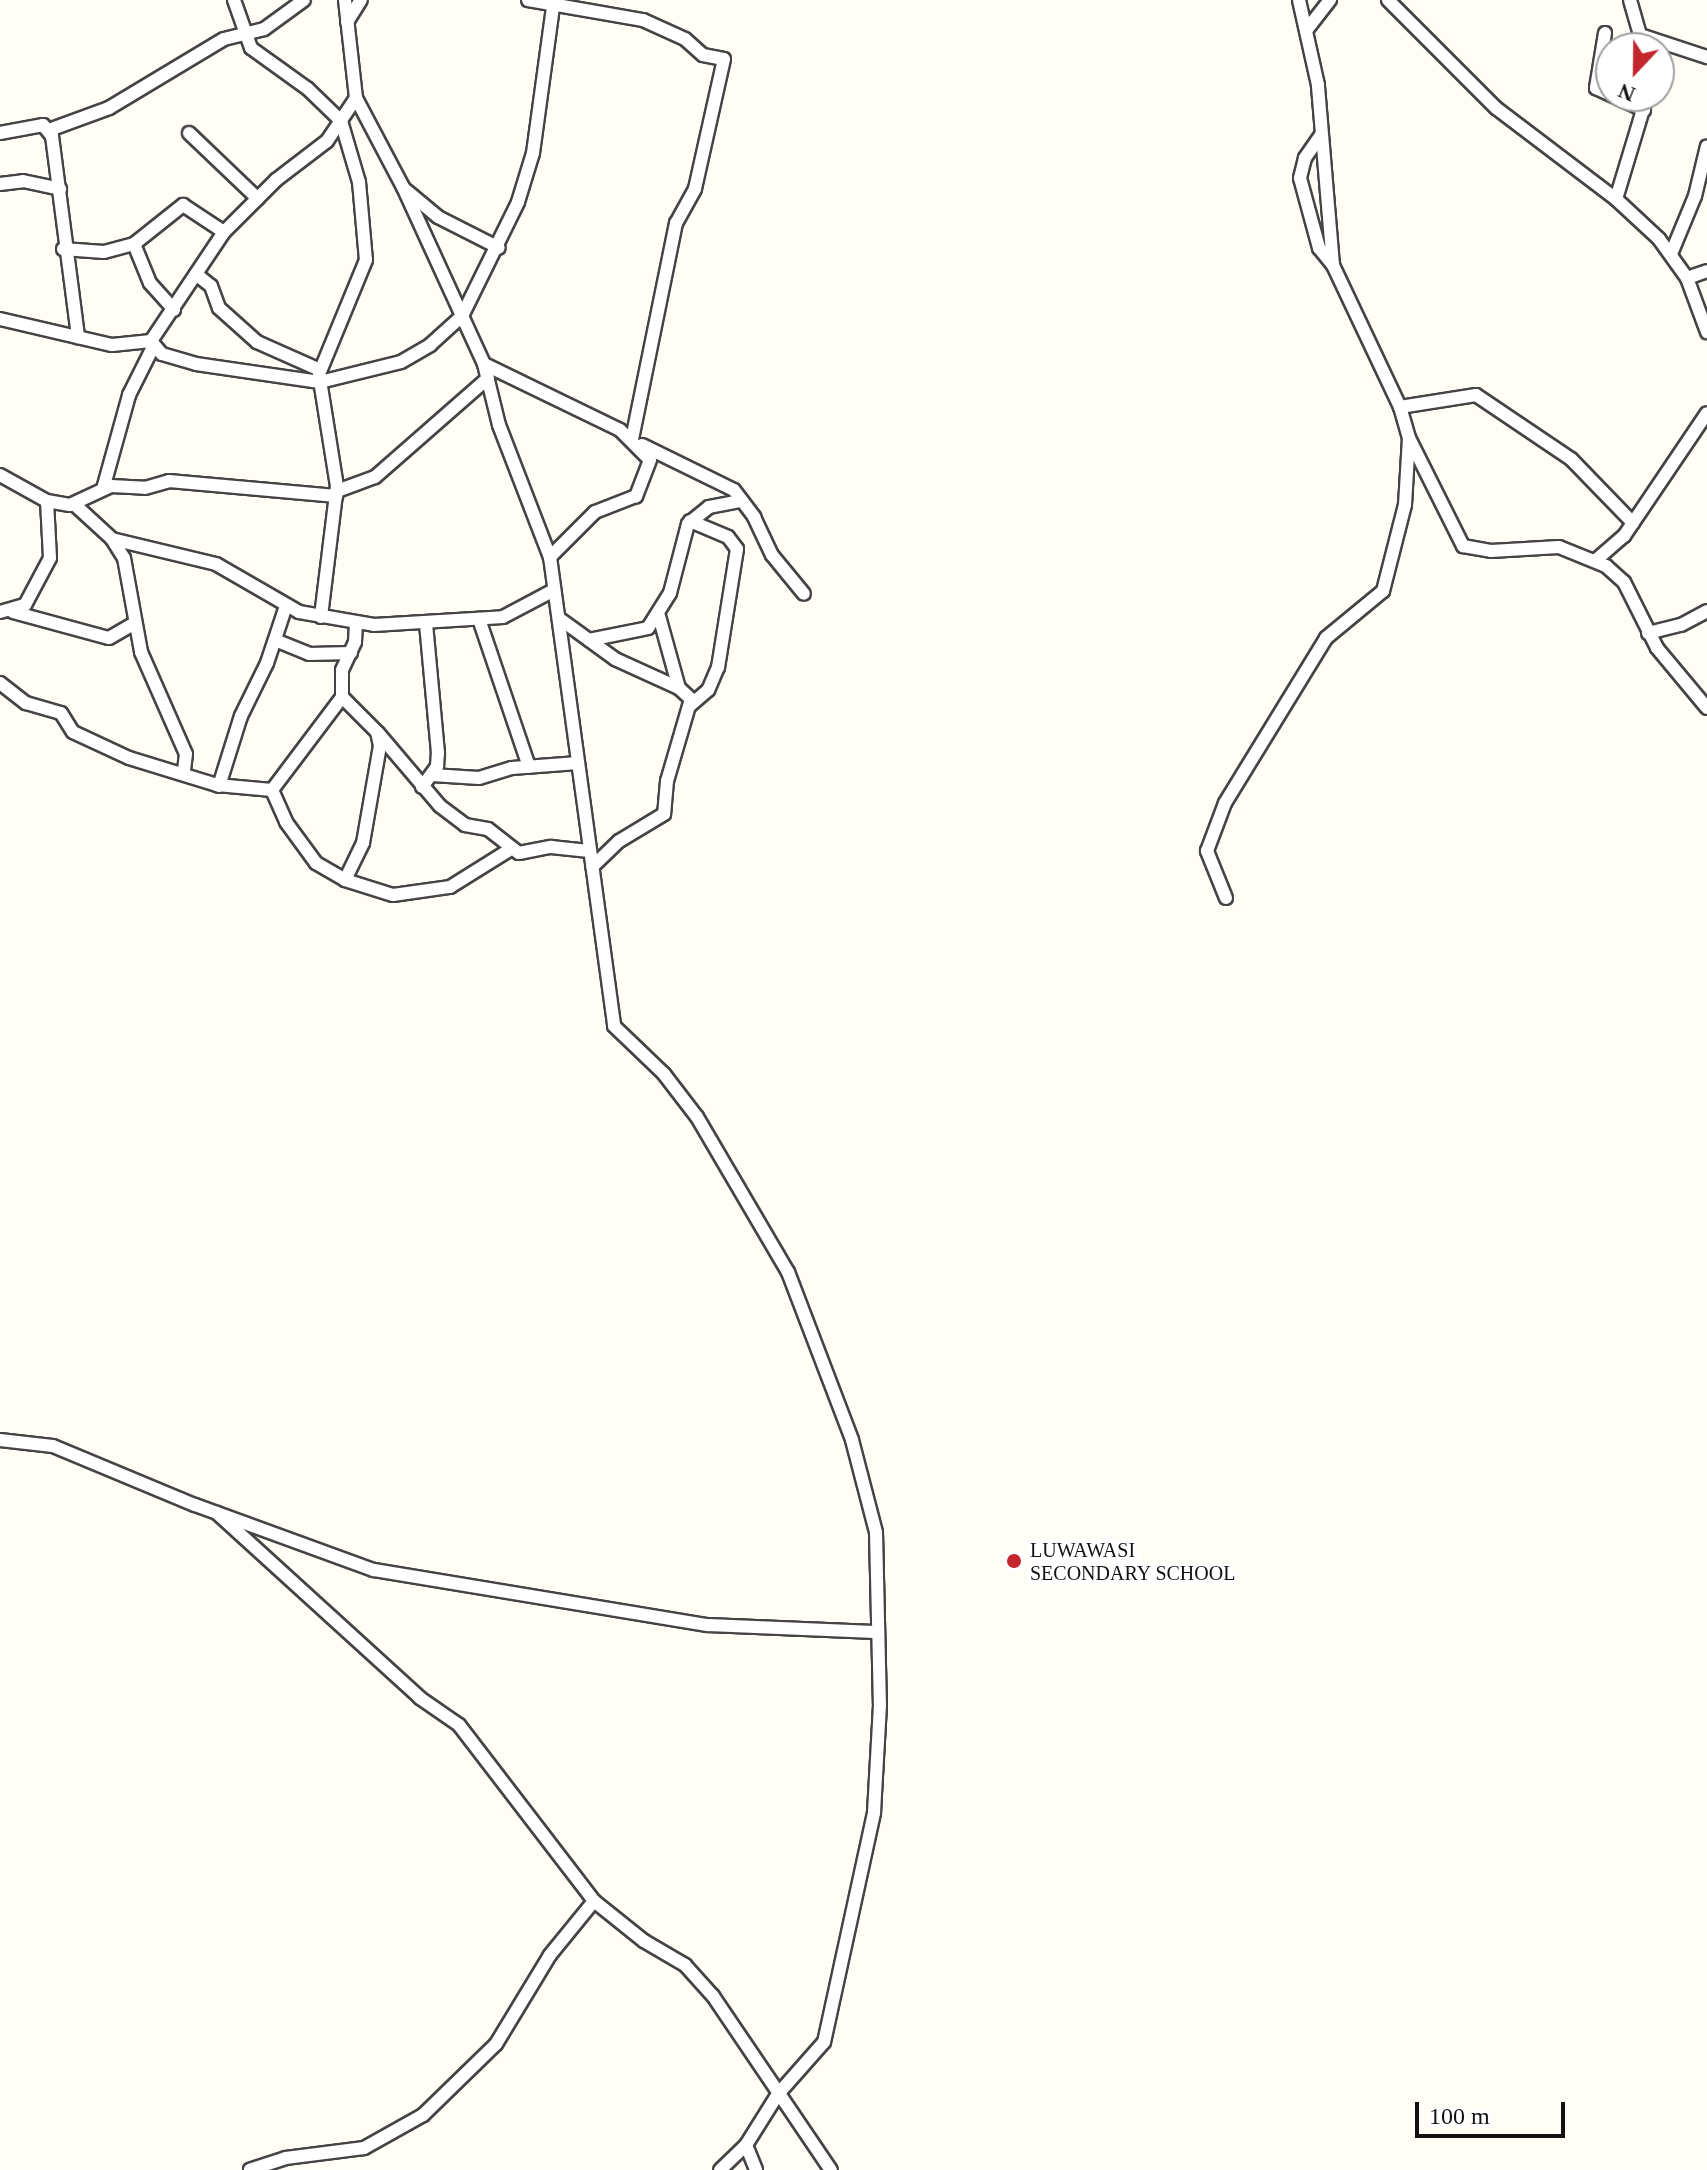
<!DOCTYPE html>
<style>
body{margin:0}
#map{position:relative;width:1707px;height:2170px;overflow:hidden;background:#fffdf5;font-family:"Times New Roman",serif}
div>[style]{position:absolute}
.roads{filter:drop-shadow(2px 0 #444) drop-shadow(-2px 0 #444) drop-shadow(0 2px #444) drop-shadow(0 -2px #444)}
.minor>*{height:12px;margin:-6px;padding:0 6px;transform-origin:6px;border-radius:6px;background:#fff}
.dots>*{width:22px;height:22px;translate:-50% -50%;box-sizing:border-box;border:4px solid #fff;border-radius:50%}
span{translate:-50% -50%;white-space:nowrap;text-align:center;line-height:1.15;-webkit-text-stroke:8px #fff;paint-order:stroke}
.poi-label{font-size:20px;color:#111}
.left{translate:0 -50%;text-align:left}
.north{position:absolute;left:1595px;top:32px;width:80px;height:80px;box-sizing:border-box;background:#fff;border:2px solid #a0a0a0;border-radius:50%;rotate:202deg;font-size:22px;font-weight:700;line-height:32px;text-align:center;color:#111}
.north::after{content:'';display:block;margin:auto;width:28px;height:36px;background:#c4262e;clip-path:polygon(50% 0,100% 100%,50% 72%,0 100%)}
.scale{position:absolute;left:1415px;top:2102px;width:150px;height:36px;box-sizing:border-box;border:4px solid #111;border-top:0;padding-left:10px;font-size:24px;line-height:28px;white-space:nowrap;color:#111;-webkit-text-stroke:6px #fff;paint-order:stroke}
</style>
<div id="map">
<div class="roads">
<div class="minor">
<div style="left:234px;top:0;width:51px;rotate:70.5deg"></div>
<div style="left:251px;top:48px;width:70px;rotate:35.7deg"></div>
<div style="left:308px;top:89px;width:46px;rotate:44.1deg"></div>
<div style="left:341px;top:121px;width:64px;rotate:73.6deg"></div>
<div style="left:359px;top:182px;width:78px;rotate:84.9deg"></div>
<div style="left:366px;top:260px;width:123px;rotate:112.4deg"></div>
<div style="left:319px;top:374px;width:113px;rotate:80.9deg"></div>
<div style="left:337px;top:486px;width:132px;rotate:97deg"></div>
<div style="left:528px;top:0;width:117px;rotate:9.9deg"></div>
<div style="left:643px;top:20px;width:46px;rotate:24.3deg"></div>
<div style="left:685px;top:39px;width:24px;rotate:42deg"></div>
<div style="left:703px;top:55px;width:21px;rotate:11deg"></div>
<div style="left:724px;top:59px;width:133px;rotate:102.6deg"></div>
<div style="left:695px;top:189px;width:39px;rotate:119deg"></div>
<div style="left:676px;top:223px;width:220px;rotate:101.5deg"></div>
<div style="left:1388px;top:0;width:153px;rotate:45deg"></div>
<div style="left:1496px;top:108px;width:151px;rotate:37.2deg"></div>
<div style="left:1616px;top:199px;width:59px;rotate:42.9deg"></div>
<div style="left:1659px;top:239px;width:48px;rotate:54.3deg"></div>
<div style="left:1687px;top:278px;width:58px;rotate:69.7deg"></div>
<div style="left:1630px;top:0;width:36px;rotate:74deg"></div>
<div style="left:1640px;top:35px;width:71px;rotate:18.2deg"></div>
<div style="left:347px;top:22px;width:26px;rotate:-58deg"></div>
<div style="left:1308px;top:28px;width:36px;rotate:-52deg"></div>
<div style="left:1605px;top:33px;width:56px;rotate:99.3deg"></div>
<div style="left:1596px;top:88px;width:53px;rotate:24.6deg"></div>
<div style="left:356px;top:98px;width:101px;rotate:62.2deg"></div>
<div style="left:403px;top:187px;width:195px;rotate:65.4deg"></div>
<div style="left:484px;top:364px;width:63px;rotate:76.2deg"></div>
<div style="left:499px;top:425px;width:142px;rotate:68.9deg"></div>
<div style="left:550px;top:557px;width:473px;rotate:82.2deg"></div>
<div style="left:614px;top:1026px;width:69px;rotate:43.8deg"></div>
<div style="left:664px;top:1074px;width:54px;rotate:52.5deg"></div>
<div style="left:697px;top:1117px;width:180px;rotate:59.6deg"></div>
<div style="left:788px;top:1272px;width:180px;rotate:69.1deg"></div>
<div style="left:852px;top:1440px;width:95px;rotate:75.4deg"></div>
<div style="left:876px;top:1532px;width:173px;rotate:88.7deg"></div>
<div style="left:880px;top:1705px;width:108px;rotate:93.2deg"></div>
<div style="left:874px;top:1813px;width:234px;rotate:102.3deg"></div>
<div style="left:824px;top:2042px;width:69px;rotate:131.5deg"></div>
<div style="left:778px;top:2094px;width:60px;rotate:122.1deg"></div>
<div style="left:746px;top:2145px;width:36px;rotate:136deg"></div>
<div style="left:49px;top:130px;width:64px;rotate:-20.1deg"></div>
<div style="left:109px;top:108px;width:134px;rotate:-31deg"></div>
<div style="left:224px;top:39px;width:41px;rotate:-14deg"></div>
<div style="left:264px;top:29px;width:49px;rotate:-35.9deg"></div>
<div style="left:0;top:133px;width:44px;rotate:-10.5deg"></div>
<div style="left:43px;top:125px;width:14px;rotate:51deg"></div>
<div style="left:52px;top:136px;width:203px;rotate:82.6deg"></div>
<div style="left:189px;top:133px;width:95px;rotate:43.7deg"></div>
<div style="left:1321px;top:135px;width:28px;rotate:125deg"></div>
<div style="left:1305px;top:158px;width:21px;rotate:104deg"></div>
<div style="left:1300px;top:178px;width:73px;rotate:74.8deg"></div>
<div style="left:1319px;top:248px;width:22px;rotate:51deg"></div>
<div style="left:0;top:184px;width:23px;rotate:-7deg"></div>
<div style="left:23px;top:181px;width:38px;rotate:12deg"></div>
<div style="left:407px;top:191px;width:40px;rotate:40deg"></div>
<div style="left:438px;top:217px;width:68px;rotate:26.9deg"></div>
<div style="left:1616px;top:199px;width:108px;rotate:-73.2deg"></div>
<div style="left:134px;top:244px;width:42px;rotate:67.7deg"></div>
<div style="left:150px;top:283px;width:36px;rotate:48deg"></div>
<div style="left:63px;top:249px;width:41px;rotate:4.2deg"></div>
<div style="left:104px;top:252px;width:31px;rotate:-15deg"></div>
<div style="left:134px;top:244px;width:63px;rotate:-38.5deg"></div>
<div style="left:183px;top:205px;width:49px;rotate:33.4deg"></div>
<div style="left:1671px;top:254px;width:63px;rotate:-67.5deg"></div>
<div style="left:1695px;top:196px;width:51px;rotate:-76.5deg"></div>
<div style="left:196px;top:274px;width:19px;rotate:39deg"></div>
<div style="left:211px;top:286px;width:23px;rotate:70deg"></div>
<div style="left:219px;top:308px;width:51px;rotate:41.8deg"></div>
<div style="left:257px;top:342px;width:69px;rotate:24deg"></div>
<div style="left:1687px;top:278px;width:21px;rotate:-19deg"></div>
<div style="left:0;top:319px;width:115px;rotate:13.1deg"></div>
<div style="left:112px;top:345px;width:39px;rotate:-6deg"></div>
<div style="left:151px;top:341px;width:131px;rotate:-56.2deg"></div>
<div style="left:224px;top:232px;width:74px;rotate:-45deg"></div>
<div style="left:276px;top:180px;width:64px;rotate:-37.4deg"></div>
<div style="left:327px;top:141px;width:52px;rotate:-56deg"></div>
<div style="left:356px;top:98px;width:99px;rotate:-96.4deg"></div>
<div style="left:151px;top:341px;width:17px;rotate:50deg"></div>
<div style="left:162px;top:354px;width:35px;rotate:16deg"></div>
<div style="left:196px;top:364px;width:125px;rotate:8.3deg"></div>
<div style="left:320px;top:382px;width:83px;rotate:-13.9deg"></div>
<div style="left:401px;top:362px;width:34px;rotate:-30deg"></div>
<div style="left:430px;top:345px;width:43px;rotate:-42.2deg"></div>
<div style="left:462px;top:316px;width:127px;rotate:-63.8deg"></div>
<div style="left:518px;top:202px;width:51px;rotate:-73deg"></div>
<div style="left:533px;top:153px;width:154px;rotate:-82.2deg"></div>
<div style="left:484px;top:364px;width:151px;rotate:25.9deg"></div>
<div style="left:620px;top:430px;width:42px;rotate:45deg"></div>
<div style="left:650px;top:460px;width:39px;rotate:111deg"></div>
<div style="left:636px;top:496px;width:44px;rotate:158.7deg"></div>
<div style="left:595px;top:512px;width:64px;rotate:135deg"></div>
<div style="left:1400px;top:407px;width:77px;rotate:-9deg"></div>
<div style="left:1476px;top:395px;width:115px;rotate:34deg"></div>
<div style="left:1571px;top:459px;width:89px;rotate:45.9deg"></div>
<div style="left:1409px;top:438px;width:121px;rotate:63.4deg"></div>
<div style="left:1463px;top:546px;width:28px;rotate:10deg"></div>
<div style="left:1491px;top:551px;width:68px;rotate:-3.4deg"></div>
<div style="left:1559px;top:547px;width:51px;rotate:22deg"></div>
<div style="left:1606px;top:566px;width:24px;rotate:42deg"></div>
<div style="left:1624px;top:582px;width:74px;rotate:63.4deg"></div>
<div style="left:1657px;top:648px;width:78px;rotate:50.2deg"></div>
<div style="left:642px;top:445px;width:102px;rotate:26.1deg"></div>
<div style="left:734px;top:490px;width:34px;rotate:53deg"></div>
<div style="left:754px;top:517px;width:42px;rotate:64.7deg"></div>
<div style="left:772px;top:555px;width:50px;rotate:50.6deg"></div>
<div style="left:0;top:475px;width:54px;rotate:29deg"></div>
<div style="left:47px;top:501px;width:23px;rotate:10deg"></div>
<div style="left:70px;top:505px;width:45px;rotate:-24.9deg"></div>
<div style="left:111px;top:486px;width:34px;rotate:3deg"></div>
<div style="left:145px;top:488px;width:25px;rotate:-16deg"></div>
<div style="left:169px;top:481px;width:168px;rotate:5.1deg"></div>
<div style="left:103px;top:489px;width:98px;rotate:-74.5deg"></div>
<div style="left:129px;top:395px;width:54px;rotate:-63.4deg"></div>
<div style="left:337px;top:491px;width:40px;rotate:-20.2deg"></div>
<div style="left:375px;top:477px;width:150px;rotate:-41.2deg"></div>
<div style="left:74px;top:504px;width:52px;rotate:42.6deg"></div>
<div style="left:112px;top:539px;width:22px;rotate:58deg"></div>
<div style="left:124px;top:558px;width:96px;rotate:79.7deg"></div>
<div style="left:141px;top:652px;width:111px;rotate:66.2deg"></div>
<div style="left:186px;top:754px;width:17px;rotate:97deg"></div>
<div style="left:690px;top:521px;width:41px;rotate:22.8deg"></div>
<div style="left:728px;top:537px;width:15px;rotate:53deg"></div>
<div style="left:737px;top:549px;width:120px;rotate:99.1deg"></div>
<div style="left:718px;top:667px;width:25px;rotate:113deg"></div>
<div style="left:708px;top:690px;width:23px;rotate:139deg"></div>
<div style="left:112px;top:539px;width:107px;rotate:13.5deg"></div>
<div style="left:216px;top:564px;width:96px;rotate:30deg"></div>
<div style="left:299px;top:612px;width:76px;rotate:9.8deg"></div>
<div style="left:374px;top:625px;width:129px;rotate:-3.5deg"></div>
<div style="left:503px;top:617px;width:58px;rotate:-27.9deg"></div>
<div style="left:1596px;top:560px;width:37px;rotate:-41deg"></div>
<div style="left:1624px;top:536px;width:148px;rotate:-56deg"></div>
<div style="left:0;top:612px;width:26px;rotate:-16deg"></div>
<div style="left:25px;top:605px;width:53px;rotate:-62deg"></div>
<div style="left:50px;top:558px;width:57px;rotate:-93deg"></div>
<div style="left:13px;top:612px;width:99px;rotate:15.2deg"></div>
<div style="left:109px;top:638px;width:28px;rotate:-30deg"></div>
<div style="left:659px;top:616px;width:75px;rotate:74.5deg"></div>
<div style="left:479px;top:619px;width:156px;rotate:71.3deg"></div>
<div style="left:560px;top:619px;width:68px;rotate:36deg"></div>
<div style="left:615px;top:659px;width:70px;rotate:24.4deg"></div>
<div style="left:679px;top:688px;width:16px;rotate:43deg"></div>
<div style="left:691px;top:699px;width:85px;rotate:106.3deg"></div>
<div style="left:667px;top:781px;width:33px;rotate:95deg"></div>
<div style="left:664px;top:814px;width:52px;rotate:149deg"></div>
<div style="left:619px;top:841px;width:37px;rotate:136deg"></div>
<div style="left:1648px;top:633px;width:34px;rotate:-14deg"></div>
<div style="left:1681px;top:625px;width:30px;rotate:-28deg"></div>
<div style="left:275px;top:640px;width:37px;rotate:22deg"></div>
<div style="left:309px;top:654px;width:42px;rotate:-1.4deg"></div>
<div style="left:589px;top:640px;width:60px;rotate:-11.5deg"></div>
<div style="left:648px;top:628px;width:41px;rotate:-57.8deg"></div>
<div style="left:670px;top:593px;width:71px;rotate:-75.4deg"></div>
<div style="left:688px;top:524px;width:27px;rotate:-39deg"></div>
<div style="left:709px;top:507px;width:33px;rotate:-11deg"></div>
<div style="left:0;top:683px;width:33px;rotate:38deg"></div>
<div style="left:26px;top:703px;width:36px;rotate:16deg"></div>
<div style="left:61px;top:713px;width:22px;rotate:58deg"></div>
<div style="left:73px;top:732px;width:62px;rotate:24.9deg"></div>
<div style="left:129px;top:758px;width:92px;rotate:17.1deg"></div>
<div style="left:217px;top:785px;width:55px;rotate:5.2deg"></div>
<div style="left:272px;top:790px;width:116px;rotate:-53deg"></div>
<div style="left:378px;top:733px;width:96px;rotate:49.7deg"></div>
<div style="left:440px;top:806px;width:31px;rotate:37deg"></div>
<div style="left:465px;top:825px;width:23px;rotate:10deg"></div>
<div style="left:488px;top:829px;width:39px;rotate:38deg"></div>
<div style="left:519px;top:853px;width:33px;rotate:-11deg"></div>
<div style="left:551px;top:847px;width:38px;rotate:6deg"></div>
<div style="left:432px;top:775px;width:47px;rotate:3.7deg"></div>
<div style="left:479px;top:778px;width:34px;rotate:-17deg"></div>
<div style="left:512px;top:768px;width:66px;rotate:-4.3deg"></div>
<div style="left:219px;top:786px;width:73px;rotate:-72.6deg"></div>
<div style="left:241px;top:716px;width:59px;rotate:-63.9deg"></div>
<div style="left:267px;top:663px;width:60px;rotate:-71.6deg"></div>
<div style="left:422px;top:787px;width:26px;rotate:-54deg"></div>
<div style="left:437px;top:766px;width:13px;rotate:-86deg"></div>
<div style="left:438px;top:753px;width:131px;rotate:-95.3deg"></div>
<div style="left:272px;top:790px;width:35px;rotate:66deg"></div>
<div style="left:286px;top:822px;width:51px;rotate:53.8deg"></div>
<div style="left:316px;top:863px;width:34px;rotate:30deg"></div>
<div style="left:345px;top:880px;width:50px;rotate:17.4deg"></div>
<div style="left:393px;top:895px;width:58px;rotate:-8deg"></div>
<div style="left:450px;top:887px;width:72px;rotate:-31.9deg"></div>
<div style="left:345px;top:880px;width:41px;rotate:-64.1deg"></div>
<div style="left:363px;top:843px;width:98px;rotate:-80.1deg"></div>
<div style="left:380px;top:746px;width:14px;rotate:-102deg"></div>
<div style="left:377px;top:732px;width:49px;rotate:-135deg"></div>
<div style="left:342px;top:697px;width:27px;rotate:-90deg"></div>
<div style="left:342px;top:670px;width:31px;rotate:-65deg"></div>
<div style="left:355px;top:642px;width:20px;rotate:-87deg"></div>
<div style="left:1226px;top:898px;width:51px;rotate:-112deg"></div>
<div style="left:1207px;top:851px;width:51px;rotate:-69.4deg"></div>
<div style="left:1225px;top:803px;width:193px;rotate:-58.5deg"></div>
<div style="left:1326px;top:638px;width:74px;rotate:-39.5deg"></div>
<div style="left:1383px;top:591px;width:89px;rotate:-75.7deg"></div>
<div style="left:1405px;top:505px;width:67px;rotate:-86.6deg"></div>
<div style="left:1409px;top:438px;width:32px;rotate:-106deg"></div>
<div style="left:1400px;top:407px;width:157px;rotate:-115.3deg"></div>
<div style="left:1333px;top:265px;width:181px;rotate:-94.8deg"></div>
<div style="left:1318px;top:85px;width:87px;rotate:-102.6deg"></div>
<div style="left:0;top:1440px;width:53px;rotate:6.5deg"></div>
<div style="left:53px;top:1446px;width:154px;rotate:22.6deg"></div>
<div style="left:195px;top:1505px;width:190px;rotate:20deg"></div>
<div style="left:374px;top:1570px;width:338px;rotate:9.4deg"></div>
<div style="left:708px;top:1625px;width:167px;rotate:2.4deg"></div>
<div style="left:217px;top:1513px;width:275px;rotate:42.3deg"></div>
<div style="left:420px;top:1698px;width:47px;rotate:34.7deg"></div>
<div style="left:459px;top:1725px;width:222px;rotate:52.5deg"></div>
<div style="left:594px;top:1901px;width:70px;rotate:129.2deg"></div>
<div style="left:550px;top:1955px;width:104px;rotate:121.2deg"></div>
<div style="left:496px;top:2044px;width:102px;rotate:135.8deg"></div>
<div style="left:423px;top:2115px;width:68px;rotate:150.8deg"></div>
<div style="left:364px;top:2148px;width:79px;rotate:172.7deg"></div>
<div style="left:286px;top:2158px;width:38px;rotate:162deg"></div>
<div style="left:594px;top:1901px;width:64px;rotate:38.7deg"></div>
<div style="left:644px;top:1941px;width:48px;rotate:30.3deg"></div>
<div style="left:685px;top:1965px;width:42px;rotate:47.9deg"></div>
<div style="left:713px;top:1996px;width:210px;rotate:55.9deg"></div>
<div style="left:746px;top:2145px;width:27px;rotate:68deg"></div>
</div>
</div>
<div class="dots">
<div style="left:1014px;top:1561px;background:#c4262e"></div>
</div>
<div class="poi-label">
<span class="left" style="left:1030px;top:1562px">LUWAWASI<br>SECONDARY SCHOOL</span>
</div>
<div class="north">N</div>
<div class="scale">100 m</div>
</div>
